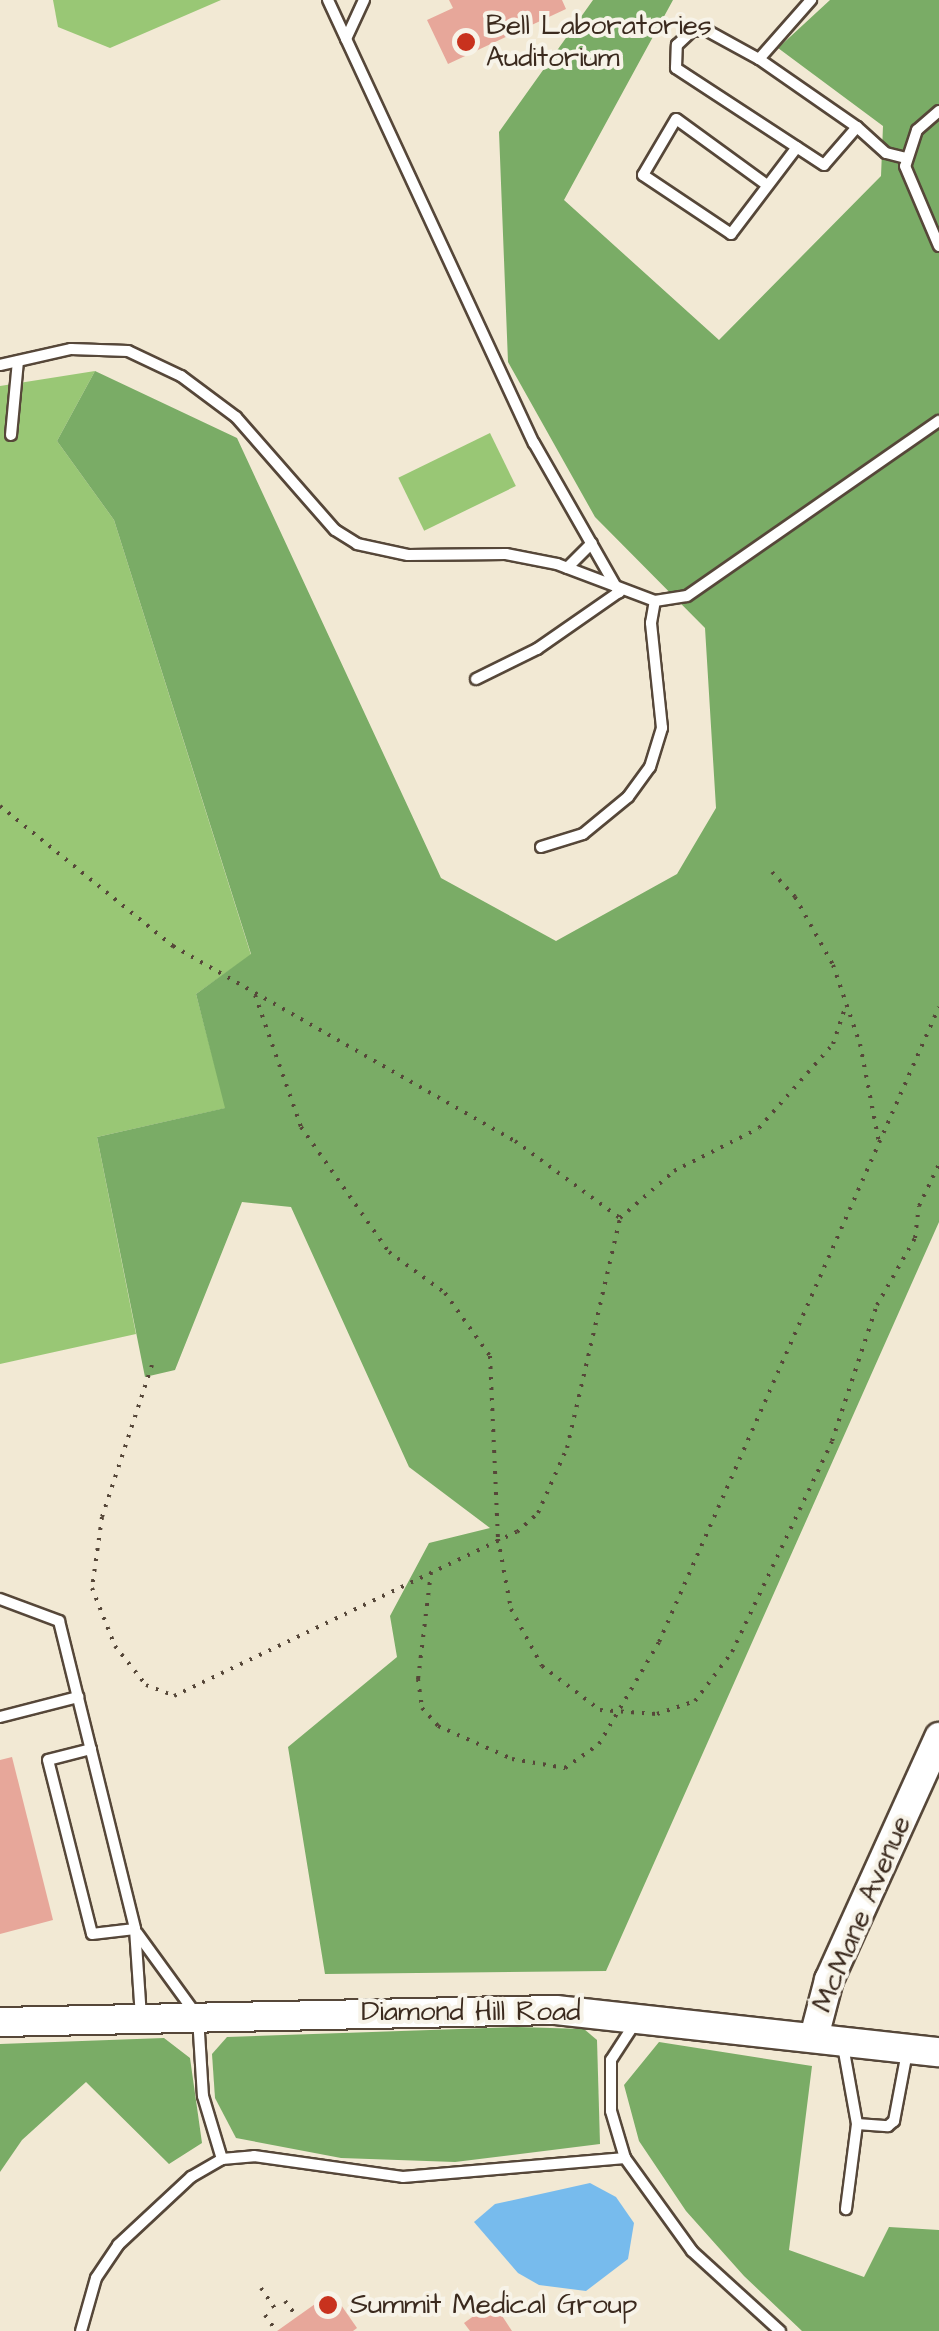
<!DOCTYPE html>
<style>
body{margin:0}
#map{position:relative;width:939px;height:2331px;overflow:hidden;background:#f2e9d4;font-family:"Architects Daughter",sans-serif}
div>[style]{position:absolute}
.green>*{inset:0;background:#99c775;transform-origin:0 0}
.forest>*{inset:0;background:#7aac66}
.water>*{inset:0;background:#77bbed}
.building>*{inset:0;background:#e7a79a}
.path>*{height:4px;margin-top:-2px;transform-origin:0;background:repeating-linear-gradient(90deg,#564739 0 2.5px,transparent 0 10.5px)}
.roads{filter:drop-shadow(2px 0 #564739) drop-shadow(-2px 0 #564739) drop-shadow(0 2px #564739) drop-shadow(0 -2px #564739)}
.lane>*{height:10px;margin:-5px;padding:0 5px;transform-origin:5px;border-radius:5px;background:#fff}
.secondary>*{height:28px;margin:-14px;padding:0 14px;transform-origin:14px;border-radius:14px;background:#fff}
.dots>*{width:28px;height:28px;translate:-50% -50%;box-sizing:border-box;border:5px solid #f7f3e8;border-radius:50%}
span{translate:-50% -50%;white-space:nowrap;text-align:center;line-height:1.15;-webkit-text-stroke:8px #f7f3e8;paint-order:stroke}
.poi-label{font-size:28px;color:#3b2a1e}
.left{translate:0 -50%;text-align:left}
.street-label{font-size:28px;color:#3b2a1e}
</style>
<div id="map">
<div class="green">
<div style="clip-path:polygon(53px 0,221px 0,110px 48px,58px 27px)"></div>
<div style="clip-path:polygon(95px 371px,57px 441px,114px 520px,251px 955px,196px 994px,226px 1108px,97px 1137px,136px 1334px,0 1364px,0 386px)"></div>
<div style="left:490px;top:433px;width:59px;height:102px;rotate:64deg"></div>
</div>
<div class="forest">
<div style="clip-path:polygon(593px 0,673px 0,564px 200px,719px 340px,881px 176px,883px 126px,778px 48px,830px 0,939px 0,939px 1222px,606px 1971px,325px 1974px,288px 1747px,397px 1657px,390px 1616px,429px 1543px,490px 1528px,409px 1467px,291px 1207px,242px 1202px,175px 1370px,145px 1377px,97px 1137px,225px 1108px,196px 994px,251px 954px,114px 520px,57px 441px,95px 371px,237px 438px,441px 878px,556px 941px,677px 874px,716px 808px,705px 628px,595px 517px,508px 362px,499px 132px)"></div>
<div style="clip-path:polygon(517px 2027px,584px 2029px,597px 2040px,600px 2144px,455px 2162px,341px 2158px,236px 2138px,215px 2098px,212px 2054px,227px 2037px)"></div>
<div style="clip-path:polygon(164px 2038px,190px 2058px,202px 2143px,169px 2164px,86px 2082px,22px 2140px,0 2172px,0 2044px)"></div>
<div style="clip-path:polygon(659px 2042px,812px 2066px,789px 2250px,864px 2277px,889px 2227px,939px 2230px,939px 2331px,802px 2331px,744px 2276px,686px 2211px,639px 2141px,624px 2085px)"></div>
</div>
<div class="water">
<div style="clip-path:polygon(590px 2183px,616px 2197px,634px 2223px,628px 2259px,586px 2291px,539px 2285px,518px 2273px,474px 2222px,495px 2204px)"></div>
</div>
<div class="building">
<div style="clip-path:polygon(449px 0,562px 0,566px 9px,448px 64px,427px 20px,453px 8px)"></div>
<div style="clip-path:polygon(12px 1757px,53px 1920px,0 1934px,0 1760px)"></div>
<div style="clip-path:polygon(332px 2292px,357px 2328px,353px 2331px,277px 2331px)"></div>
<div style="clip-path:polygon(493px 2302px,512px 2331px,470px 2331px,464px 2323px)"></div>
</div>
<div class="path">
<div style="left:0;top:806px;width:223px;rotate:39deg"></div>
<div style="left:173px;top:946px;width:394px;rotate:29.7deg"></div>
<div style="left:515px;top:1141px;width:130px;rotate:36.3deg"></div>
<div style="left:772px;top:872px;width:34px;rotate:47deg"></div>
<div style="left:795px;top:897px;width:78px;rotate:60.8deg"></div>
<div style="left:833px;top:965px;width:83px;rotate:71.1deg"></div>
<div style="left:860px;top:1044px;width:101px;rotate:79.1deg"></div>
<div style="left:255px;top:995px;width:140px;rotate:70.8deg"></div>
<div style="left:301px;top:1127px;width:153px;rotate:54.9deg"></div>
<div style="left:389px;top:1252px;width:69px;rotate:36.2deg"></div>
<div style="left:445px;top:1293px;width:77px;rotate:54.5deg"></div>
<div style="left:490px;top:1356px;width:183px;rotate:87.5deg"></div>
<div style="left:498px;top:1539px;width:71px;rotate:79.5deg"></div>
<div style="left:511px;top:1609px;width:65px;rotate:61.5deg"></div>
<div style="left:542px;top:1666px;width:73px;rotate:37.2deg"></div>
<div style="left:600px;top:1710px;width:57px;rotate:4deg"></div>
<div style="left:657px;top:1714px;width:40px;rotate:-18.9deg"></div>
<div style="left:695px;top:1701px;width:61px;rotate:-52.9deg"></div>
<div style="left:732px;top:1652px;width:233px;rotate:-64.6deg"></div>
<div style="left:832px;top:1441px;width:143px;rotate:-71.7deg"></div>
<div style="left:877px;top:1305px;width:77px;rotate:-60.4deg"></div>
<div style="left:915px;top:1238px;width:32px;rotate:-83deg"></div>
<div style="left:919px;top:1206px;width:47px;rotate:-64.5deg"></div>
<div style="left:152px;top:1365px;width:160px;rotate:108.2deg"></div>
<div style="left:102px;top:1517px;width:72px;rotate:98deg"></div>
<div style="left:92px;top:1588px;width:62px;rotate:68.4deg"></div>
<div style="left:115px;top:1646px;width:50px;rotate:51.5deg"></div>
<div style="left:146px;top:1685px;width:30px;rotate:21deg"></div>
<div style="left:174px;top:1696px;width:380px;rotate:-25.6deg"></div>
<div style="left:517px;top:1532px;width:28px;rotate:-42deg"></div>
<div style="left:538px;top:1513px;width:71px;rotate:-66deg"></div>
<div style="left:567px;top:1448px;width:236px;rotate:-77deg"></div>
<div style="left:620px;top:1218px;width:72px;rotate:-41deg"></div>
<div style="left:674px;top:1171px;width:95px;rotate:-26.8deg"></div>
<div style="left:759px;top:1128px;width:112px;rotate:-48.6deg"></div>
<div style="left:833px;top:1044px;width:41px;rotate:-71.6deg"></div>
<div style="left:431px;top:1572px;width:108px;rotate:96.9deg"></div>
<div style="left:418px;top:1679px;width:29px;rotate:82deg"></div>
<div style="left:422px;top:1708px;width:24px;rotate:48deg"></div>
<div style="left:438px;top:1726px;width:81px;rotate:24deg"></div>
<div style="left:512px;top:1759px;width:54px;rotate:9.6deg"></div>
<div style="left:565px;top:1768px;width:42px;rotate:-35.2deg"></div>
<div style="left:599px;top:1744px;width:118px;rotate:-59.5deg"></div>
<div style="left:659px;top:1642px;width:694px;rotate:-66.21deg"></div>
<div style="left:261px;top:2288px;width:25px;rotate:56deg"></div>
<div style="left:285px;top:2301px;width:20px;rotate:53deg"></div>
<div style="left:265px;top:2315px;width:19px;rotate:55deg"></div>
</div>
<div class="roads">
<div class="lane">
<div style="left:328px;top:0;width:489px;rotate:65.1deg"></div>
<div style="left:534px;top:443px;width:172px;rotate:60.3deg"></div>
<div style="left:619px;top:592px;width:100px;rotate:145.2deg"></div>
<div style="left:537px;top:649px;width:68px;rotate:153.8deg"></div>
<div style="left:706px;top:30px;width:60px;rotate:28.7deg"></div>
<div style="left:759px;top:59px;width:119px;rotate:34.8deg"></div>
<div style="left:857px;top:127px;width:50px;rotate:131deg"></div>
<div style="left:824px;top:165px;width:177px;rotate:-146.8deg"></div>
<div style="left:676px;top:68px;width:23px;rotate:-88deg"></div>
<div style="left:677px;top:45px;width:21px;rotate:-43deg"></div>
<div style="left:692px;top:31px;width:14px;rotate:-4deg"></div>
<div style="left:346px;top:39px;width:43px;rotate:-65.2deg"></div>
<div style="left:759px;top:59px;width:79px;rotate:-48.6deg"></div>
<div style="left:939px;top:111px;width:29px;rotate:139deg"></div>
<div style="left:917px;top:130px;width:38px;rotate:108deg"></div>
<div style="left:905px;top:166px;width:87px;rotate:67deg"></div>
<div style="left:857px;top:127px;width:39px;rotate:42deg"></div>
<div style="left:886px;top:153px;width:21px;rotate:14deg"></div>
<div style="left:767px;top:185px;width:112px;rotate:-144deg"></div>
<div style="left:676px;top:119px;width:65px;rotate:120.5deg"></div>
<div style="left:643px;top:175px;width:106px;rotate:33.8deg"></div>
<div style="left:731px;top:234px;width:109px;rotate:-52.8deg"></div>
<div style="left:0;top:365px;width:73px;rotate:-12.7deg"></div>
<div style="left:71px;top:349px;width:57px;rotate:2deg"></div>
<div style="left:128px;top:351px;width:59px;rotate:25.3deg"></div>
<div style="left:181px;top:376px;width:69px;rotate:36.7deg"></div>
<div style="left:236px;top:417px;width:150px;rotate:48.8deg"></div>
<div style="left:335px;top:530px;width:26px;rotate:32deg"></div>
<div style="left:357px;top:544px;width:52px;rotate:12.2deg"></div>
<div style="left:408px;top:555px;width:98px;rotate:-0.6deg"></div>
<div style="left:506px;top:554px;width:52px;rotate:11.1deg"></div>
<div style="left:557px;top:564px;width:105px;rotate:20.7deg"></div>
<div style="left:655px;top:601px;width:32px;rotate:-9deg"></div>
<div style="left:687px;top:596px;width:307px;rotate:-34.8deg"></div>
<div style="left:11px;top:435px;width:74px;rotate:-84.6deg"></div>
<div style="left:567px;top:568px;width:35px;rotate:-45deg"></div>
<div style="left:541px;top:847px;width:44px;rotate:-17.2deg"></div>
<div style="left:583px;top:834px;width:58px;rotate:-39.4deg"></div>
<div style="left:628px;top:797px;width:37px;rotate:-54deg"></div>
<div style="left:650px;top:767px;width:41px;rotate:-72.9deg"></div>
<div style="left:662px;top:728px;width:106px;rotate:-96deg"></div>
<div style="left:651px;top:623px;width:22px;rotate:-80deg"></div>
<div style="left:0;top:1599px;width:63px;rotate:20.4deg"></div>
<div style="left:59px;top:1621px;width:317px;rotate:76.1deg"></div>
<div style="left:135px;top:1929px;width:88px;rotate:86.1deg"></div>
<div style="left:0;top:1717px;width:81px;rotate:-14.4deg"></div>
<div style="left:91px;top:1749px;width:44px;rotate:165.7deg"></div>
<div style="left:48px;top:1760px;width:179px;rotate:75.8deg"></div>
<div style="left:92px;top:1934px;width:43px;rotate:-6.6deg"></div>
<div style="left:137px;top:1933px;width:104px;rotate:54deg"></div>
<div style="left:198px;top:2017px;width:79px;rotate:86.4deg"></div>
<div style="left:203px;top:2096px;width:66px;rotate:73.2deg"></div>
<div style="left:635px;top:2023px;width:44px;rotate:123deg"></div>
<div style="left:611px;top:2060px;width:51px;rotate:90deg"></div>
<div style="left:611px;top:2111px;width:49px;rotate:73.4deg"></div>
<div style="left:625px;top:2158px;width:115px;rotate:54.2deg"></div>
<div style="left:692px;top:2251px;width:119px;rotate:42.3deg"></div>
<div style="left:843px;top:2046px;width:79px;rotate:79.8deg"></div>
<div style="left:857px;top:2124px;width:86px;rotate:97.4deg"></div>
<div style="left:857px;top:2124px;width:31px;rotate:4deg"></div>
<div style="left:888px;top:2126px;width:8px;rotate:-40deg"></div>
<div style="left:894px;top:2121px;width:70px;rotate:-79.3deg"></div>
<div style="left:81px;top:2331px;width:55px;rotate:-74.2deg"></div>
<div style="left:96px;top:2278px;width:40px;rotate:-56deg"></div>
<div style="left:118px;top:2245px;width:100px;rotate:-43deg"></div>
<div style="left:191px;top:2177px;width:36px;rotate:-30deg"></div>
<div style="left:222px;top:2159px;width:32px;rotate:-5deg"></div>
<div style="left:254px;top:2156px;width:150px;rotate:8deg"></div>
<div style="left:403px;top:2177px;width:223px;rotate:-4.9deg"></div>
</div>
<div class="secondary">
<div style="left:0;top:2022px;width:556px;rotate:-1.24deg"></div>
<div style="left:556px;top:2010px;width:385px;rotate:6.3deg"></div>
<div style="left:814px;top:2037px;width:59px;rotate:-75.3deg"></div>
<div style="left:829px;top:1980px;width:267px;rotate:-65.6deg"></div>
</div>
</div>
<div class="dots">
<div style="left:466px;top:42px;background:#c8321e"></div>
<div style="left:328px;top:2305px;background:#c8321e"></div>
</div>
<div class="poi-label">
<span class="left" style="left:486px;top:42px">Bell Laboratories<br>Auditorium</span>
<span class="left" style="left:350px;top:2305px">Summit Medical Group</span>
</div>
<div class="street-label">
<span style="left:862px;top:1914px;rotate:-67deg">McMane Avenue</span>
<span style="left:471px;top:2012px">Diamond Hill Road</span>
</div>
</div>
